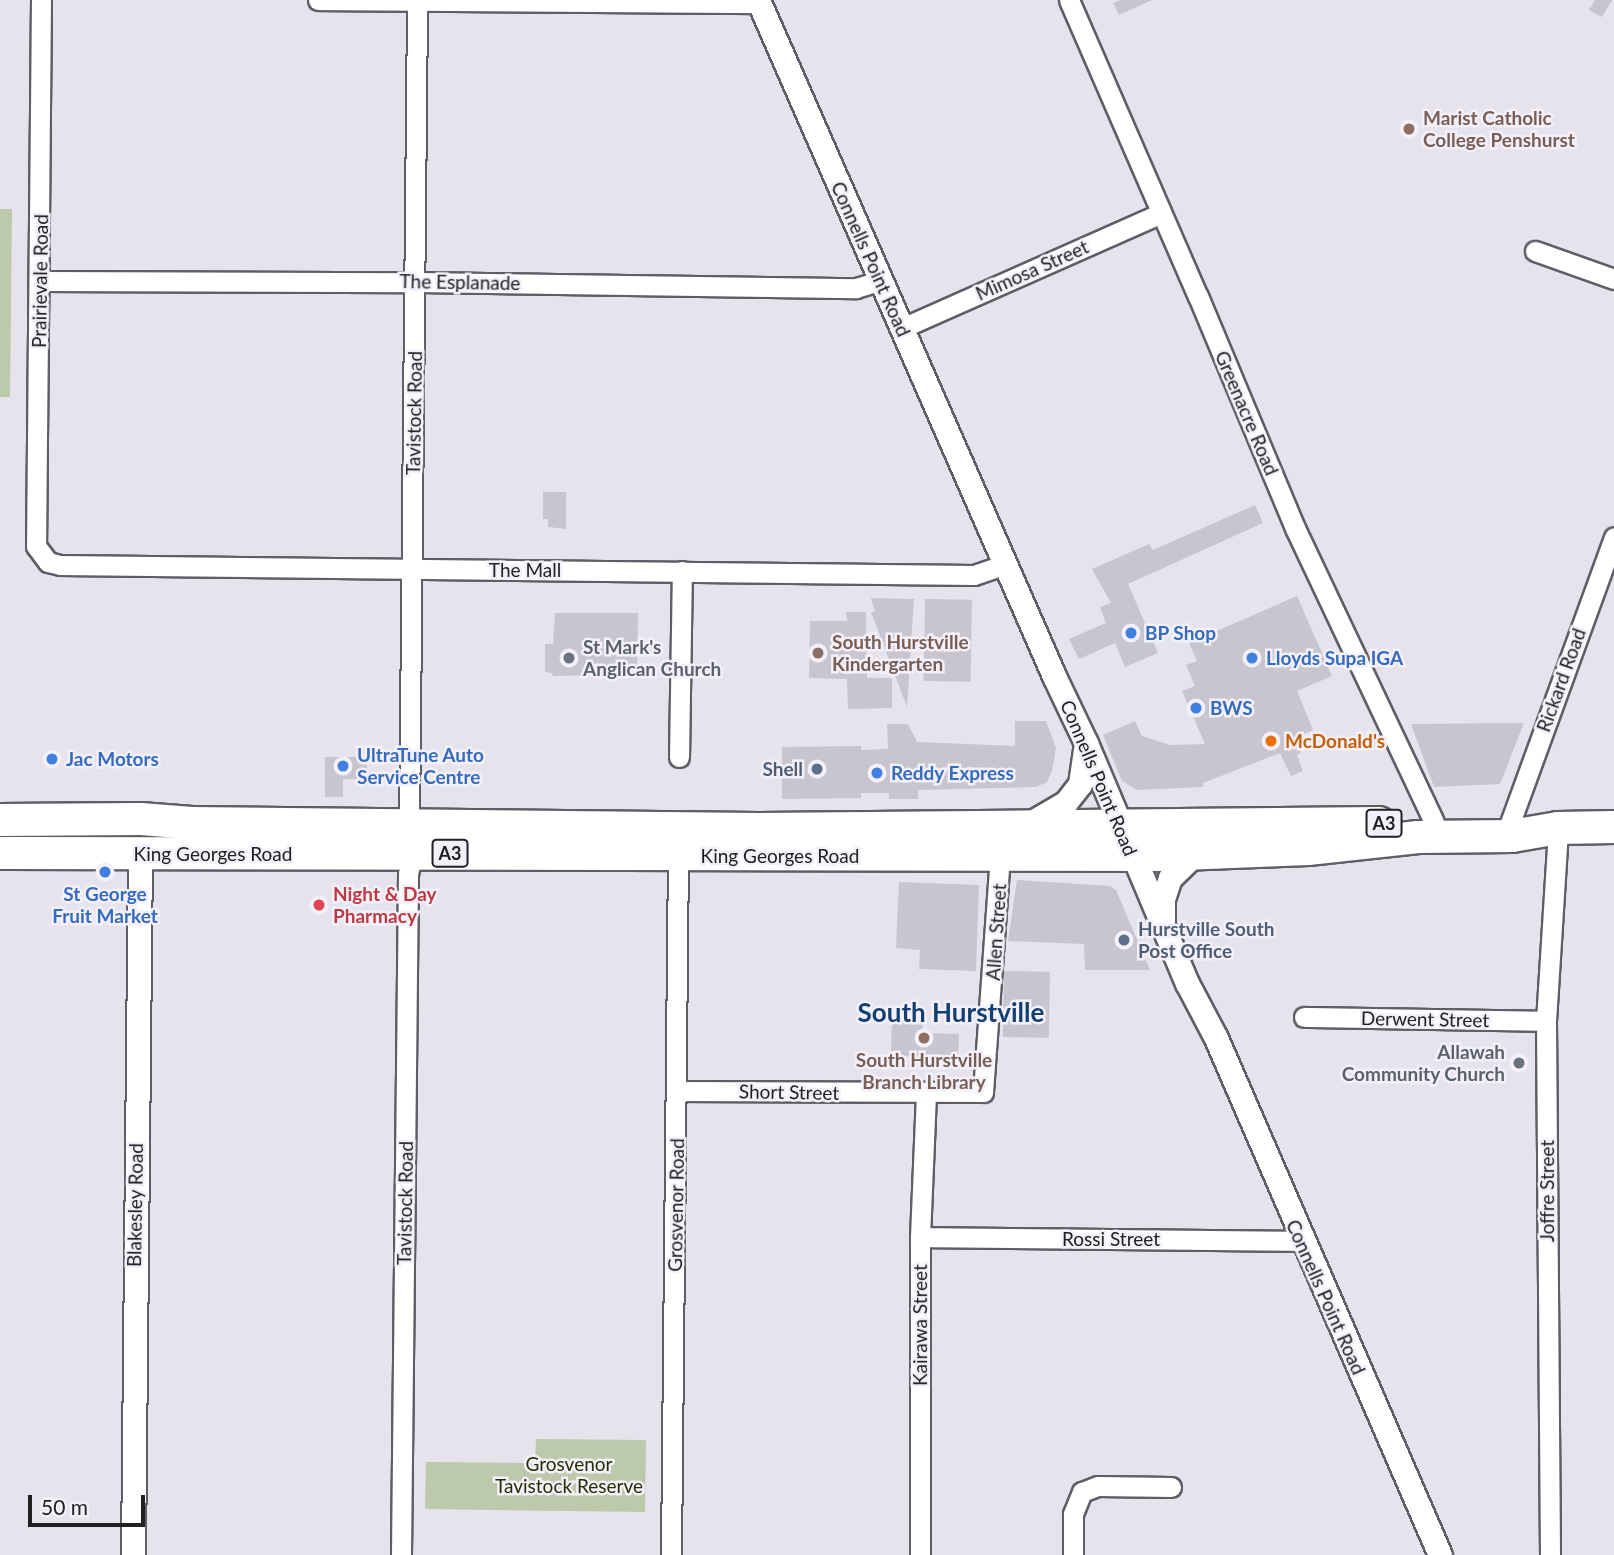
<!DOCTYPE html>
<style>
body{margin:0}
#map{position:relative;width:1614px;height:1555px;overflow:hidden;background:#e6e3ed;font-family:Lato,sans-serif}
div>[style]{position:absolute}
.green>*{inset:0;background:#bcc9ab}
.building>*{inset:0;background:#c8c5cf;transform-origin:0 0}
.roads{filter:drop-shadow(2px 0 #5f5d65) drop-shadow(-2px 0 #5f5d65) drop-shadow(0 2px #5f5d65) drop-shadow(0 -2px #5f5d65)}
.minor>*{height:19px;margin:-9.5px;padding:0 9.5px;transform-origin:9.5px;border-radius:9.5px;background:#fff}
.tertiary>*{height:23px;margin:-11.5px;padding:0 11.5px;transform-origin:11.5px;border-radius:11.5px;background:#fff}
.trunk>*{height:32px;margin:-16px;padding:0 16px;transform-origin:16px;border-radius:16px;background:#fff}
.dots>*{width:19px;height:19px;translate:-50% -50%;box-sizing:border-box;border:4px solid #f3f0fa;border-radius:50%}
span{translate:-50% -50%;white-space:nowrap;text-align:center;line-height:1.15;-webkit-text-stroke:5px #f3f0fa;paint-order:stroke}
.shield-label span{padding:2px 5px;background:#f3f0fa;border:2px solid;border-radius:5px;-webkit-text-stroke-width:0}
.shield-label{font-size:18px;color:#212023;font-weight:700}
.education-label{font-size:19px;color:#785e54;font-weight:700}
.left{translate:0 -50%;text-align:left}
.street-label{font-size:19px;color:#212023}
.shop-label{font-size:19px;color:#366cbe;font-weight:700}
.worship-label{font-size:19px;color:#5b616d;font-weight:700}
.right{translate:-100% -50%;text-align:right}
.food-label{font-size:19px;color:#c56008;font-weight:700}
.service-label{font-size:19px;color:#4e5e75;font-weight:700}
.health-label{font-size:19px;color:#be3a42;font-weight:700}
.park-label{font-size:19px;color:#213100}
.district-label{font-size:26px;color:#134073;font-weight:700}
.scale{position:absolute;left:28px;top:1495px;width:117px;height:32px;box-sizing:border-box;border:4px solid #212023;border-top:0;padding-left:9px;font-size:21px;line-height:24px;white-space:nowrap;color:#212023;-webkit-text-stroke:5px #f3f0fa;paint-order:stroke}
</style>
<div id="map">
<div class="green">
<div style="clip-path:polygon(0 209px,12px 209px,10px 397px,0 397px)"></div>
<div style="clip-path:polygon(536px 1439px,646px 1440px,645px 1512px,425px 1509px,426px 1462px,535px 1463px)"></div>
</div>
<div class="building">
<div style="clip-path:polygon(1121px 0,1152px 0,1119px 15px,1113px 3px)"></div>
<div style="clip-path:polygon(1595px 0,1612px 0,1602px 17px,1589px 10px)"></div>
<div style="clip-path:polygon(543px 492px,566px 492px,566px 529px,548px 527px,548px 519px,543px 519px)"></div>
<div style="clip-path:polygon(1255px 505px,1263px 523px,1128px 584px,1158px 653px,1125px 667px,1115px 643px,1079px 659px,1069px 639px,1106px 623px,1100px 607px,1111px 603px,1092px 569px,1149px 544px,1153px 550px)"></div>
<div style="clip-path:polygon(1297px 596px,1332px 676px,1297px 691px,1313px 730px,1302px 735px,1304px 739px,1296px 742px,1301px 753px,1297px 755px,1303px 771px,1291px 776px,1280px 753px,1203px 783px,1203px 787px,1137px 790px,1122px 781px,1103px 735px,1135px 721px,1142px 736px,1170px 745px,1205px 744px,1182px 691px,1195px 686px,1186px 665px,1197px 661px,1189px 643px)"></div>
<div style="clip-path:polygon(871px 598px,914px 599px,907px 707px,871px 612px,875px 612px)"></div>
<div style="left:925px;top:599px;width:47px;height:82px;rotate:1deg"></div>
<div style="clip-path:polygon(846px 612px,866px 612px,867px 678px,892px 678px,892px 708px,848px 709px,847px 679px,809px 678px,810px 621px,847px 621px)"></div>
<div style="clip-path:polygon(555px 613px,638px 613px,637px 674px,553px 676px,552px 673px,545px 672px,545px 644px,553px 644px)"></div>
<div style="clip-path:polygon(1015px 721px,1046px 721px,1056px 748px,1052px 771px,1047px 782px,1036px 787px,918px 790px,918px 799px,889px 799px,889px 793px,861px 793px,861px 798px,782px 799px,782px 747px,861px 746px,861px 750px,888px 749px,887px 724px,908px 724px,917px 742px,1015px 746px)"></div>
<div style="clip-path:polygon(1524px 723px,1500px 784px,1434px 787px,1411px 724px)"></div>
<div style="clip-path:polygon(325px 757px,367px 757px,367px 779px,343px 779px,343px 797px,325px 797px)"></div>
<div style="clip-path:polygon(1017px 880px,1110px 886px,1116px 890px,1150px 970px,1085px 970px,1084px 944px,1008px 941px)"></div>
<div style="clip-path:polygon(899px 882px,979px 885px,976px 971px,919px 969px,920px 950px,896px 948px)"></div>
<div style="left:1004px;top:971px;width:46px;height:66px;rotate:1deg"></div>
<div style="clip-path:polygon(892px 1017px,923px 1017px,922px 1033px,959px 1034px,958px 1057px,891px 1056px)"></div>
</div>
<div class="roads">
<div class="minor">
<div style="left:41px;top:0;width:546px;rotate:90.52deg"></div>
<div style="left:36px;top:546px;width:20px;rotate:53deg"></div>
<div style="left:48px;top:562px;width:12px;rotate:14deg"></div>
<div style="left:60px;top:565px;width:914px;rotate:0.63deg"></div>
<div style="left:974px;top:575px;width:34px;rotate:-19deg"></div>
<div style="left:318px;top:0;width:441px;rotate:0.4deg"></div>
<div style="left:1069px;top:0;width:323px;rotate:66.5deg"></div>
<div style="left:1198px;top:296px;width:251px;rotate:67.3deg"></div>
<div style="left:1295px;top:528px;width:325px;rotate:64.7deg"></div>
<div style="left:1535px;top:251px;width:84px;rotate:19.5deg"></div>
<div style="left:40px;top:281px;width:376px;rotate:0.2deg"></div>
<div style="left:416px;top:282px;width:440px;rotate:0.8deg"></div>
<div style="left:856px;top:288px;width:24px;rotate:-17deg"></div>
<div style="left:902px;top:328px;width:283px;rotate:-23.9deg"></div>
<div style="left:679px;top:757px;width:186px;rotate:-89.1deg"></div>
<div style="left:1510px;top:823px;width:304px;rotate:-70deg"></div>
<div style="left:409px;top:825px;width:825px;rotate:-89.44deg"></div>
<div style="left:1304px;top:1017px;width:242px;rotate:0.9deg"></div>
<div style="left:678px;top:1091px;width:305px;rotate:0.2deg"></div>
<div style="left:983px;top:1092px;width:238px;rotate:-85.9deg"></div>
<div style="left:920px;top:1237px;width:381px;rotate:0.6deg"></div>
<div style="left:401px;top:1555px;width:681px;rotate:-89.41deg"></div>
<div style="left:408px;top:874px;width:23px;rotate:-77deg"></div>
<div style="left:671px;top:1555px;width:699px;rotate:-89.43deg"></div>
<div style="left:920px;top:1555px;width:318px;rotate:-90deg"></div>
<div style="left:920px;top:1237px;width:143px;rotate:-87.6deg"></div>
<div style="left:1073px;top:1555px;width:41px;rotate:-90deg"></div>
<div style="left:1073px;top:1514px;width:24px;rotate:-68deg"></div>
<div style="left:1082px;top:1492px;width:17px;rotate:-21deg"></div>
<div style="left:1098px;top:1486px;width:73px;rotate:0.8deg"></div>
<div style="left:1550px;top:1555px;width:534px;rotate:-90.43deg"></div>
<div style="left:1546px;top:1021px;width:193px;rotate:-86.4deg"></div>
</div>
<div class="tertiary">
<div style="left:758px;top:0;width:738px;rotate:66.35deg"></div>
<div style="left:1054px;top:676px;width:74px;rotate:64.5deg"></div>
<div style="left:1086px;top:743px;width:260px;rotate:67.2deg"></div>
<div style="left:1187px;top:983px;width:62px;rotate:62.2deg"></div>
<div style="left:1216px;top:1038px;width:563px;rotate:66.57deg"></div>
<div style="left:1029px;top:824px;width:43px;rotate:-30.7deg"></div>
<div style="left:1066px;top:802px;width:23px;rotate:-52deg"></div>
<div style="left:1080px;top:784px;width:41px;rotate:-81.7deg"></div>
<div style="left:1163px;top:920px;width:21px;rotate:-90deg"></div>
<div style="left:1163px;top:899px;width:22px;rotate:-72deg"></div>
<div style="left:1170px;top:878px;width:37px;rotate:-44deg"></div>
<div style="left:133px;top:1555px;width:701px;rotate:-89.43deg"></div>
</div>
<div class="trunk">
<div style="left:0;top:820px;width:141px;rotate:-0.4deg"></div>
<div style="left:141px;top:819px;width:51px;rotate:4.5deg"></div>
<div style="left:192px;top:823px;width:567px;rotate:0.61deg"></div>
<div style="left:759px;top:829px;width:620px;rotate:-0.55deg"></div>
<div style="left:0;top:853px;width:1157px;rotate:0.1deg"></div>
<div style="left:1157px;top:855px;width:151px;rotate:-2.3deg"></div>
<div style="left:1308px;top:849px;width:111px;rotate:-6.2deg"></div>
<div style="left:1418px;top:837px;width:94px;rotate:-0.6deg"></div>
<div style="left:1512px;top:836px;width:47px;rotate:-9.9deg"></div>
<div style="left:1558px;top:828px;width:56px;rotate:-1deg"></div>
</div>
</div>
<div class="dots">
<div style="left:1409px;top:129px;background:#8d6e63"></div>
<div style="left:1131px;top:633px;background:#3f7fe0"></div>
<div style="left:818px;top:653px;background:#8d6e63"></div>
<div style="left:569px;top:658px;background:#6b7280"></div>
<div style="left:1252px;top:658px;background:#3f7fe0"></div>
<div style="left:1196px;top:708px;background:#3f7fe0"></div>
<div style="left:1271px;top:741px;background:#e8710a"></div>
<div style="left:52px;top:759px;background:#3f7fe0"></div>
<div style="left:343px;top:766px;background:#3f7fe0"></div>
<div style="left:817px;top:769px;background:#5c6f8a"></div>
<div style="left:877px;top:773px;background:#3f7fe0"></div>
<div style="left:105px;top:872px;background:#3f7fe0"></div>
<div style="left:319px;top:905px;background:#e0444e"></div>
<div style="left:1124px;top:940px;background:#5c6f8a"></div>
<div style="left:924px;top:1038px;background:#8d6e63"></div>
<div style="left:1519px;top:1063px;background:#6b7280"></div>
</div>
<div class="shield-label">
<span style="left:1384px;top:823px">A3</span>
<span style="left:450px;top:853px">A3</span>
</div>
<div class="education-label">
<span class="left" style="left:1423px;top:129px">Marist Catholic<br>College Penshurst</span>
<span class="left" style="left:832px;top:653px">South Hurstville<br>Kindergarten</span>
<span style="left:924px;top:1071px">South Hurstville<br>Branch Library</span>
</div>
<div class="street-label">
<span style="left:871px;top:259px;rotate:66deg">Connells Point Road</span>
<span style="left:1032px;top:270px;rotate:-24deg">Mimosa Street</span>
<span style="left:40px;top:281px;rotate:-89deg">Prairievale Road</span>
<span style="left:460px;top:282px;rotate:1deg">The Esplanade</span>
<span style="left:414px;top:413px;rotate:-89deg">Tavistock Road</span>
<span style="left:1247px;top:413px;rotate:67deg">Greenacre Road</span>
<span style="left:525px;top:570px">The Mall</span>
<span style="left:1561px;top:680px;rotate:-70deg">Rickard Road</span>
<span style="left:1099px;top:778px;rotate:67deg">Connells Point Road</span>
<span style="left:213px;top:854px">King Georges Road</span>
<span style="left:780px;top:856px">King Georges Road</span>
<span style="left:996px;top:932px;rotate:-86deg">Allen Street</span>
<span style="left:1425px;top:1019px;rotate:1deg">Derwent Street</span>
<span style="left:789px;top:1092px;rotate:1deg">Short Street</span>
<span style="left:1547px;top:1191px;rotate:-90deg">Joffre Street</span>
<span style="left:405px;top:1203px;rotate:-89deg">Tavistock Road</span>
<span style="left:135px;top:1205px;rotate:-89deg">Blakesley Road</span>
<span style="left:676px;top:1205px;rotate:-89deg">Grosvenor Road</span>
<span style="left:1111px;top:1239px">Rossi Street</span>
<span style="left:1326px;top:1297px;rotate:66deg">Connells Point Road</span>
<span style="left:920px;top:1325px;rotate:-90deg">Kairawa Street</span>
</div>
<div class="shop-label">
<span class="left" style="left:1145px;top:633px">BP Shop</span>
<span class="left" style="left:1266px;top:658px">Lloyds Supa IGA</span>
<span class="left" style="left:1210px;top:708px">BWS</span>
<span class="left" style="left:357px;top:766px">UltraTune Auto<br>Service Centre</span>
<span class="left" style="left:66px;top:759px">Jac Motors</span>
<span class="left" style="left:891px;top:773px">Reddy Express</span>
<span style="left:105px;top:905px">St George<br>Fruit Market</span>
</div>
<div class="worship-label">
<span class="left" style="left:583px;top:658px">St Mark's<br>Anglican Church</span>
<span class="right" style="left:1505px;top:1063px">Allawah<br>Community Church</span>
</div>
<div class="food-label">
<span class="left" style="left:1285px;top:741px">McDonald's</span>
</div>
<div class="service-label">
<span class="right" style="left:803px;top:769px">Shell</span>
<span class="left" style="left:1138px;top:940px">Hurstville South<br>Post Office</span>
</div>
<div class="health-label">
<span class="left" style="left:333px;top:905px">Night &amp; Day<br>Pharmacy</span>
</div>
<div class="park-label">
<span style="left:569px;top:1475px">Grosvenor<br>Tavistock Reserve</span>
</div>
<div class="district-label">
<span style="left:951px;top:1013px">South Hurstville</span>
</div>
<div class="scale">50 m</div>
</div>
